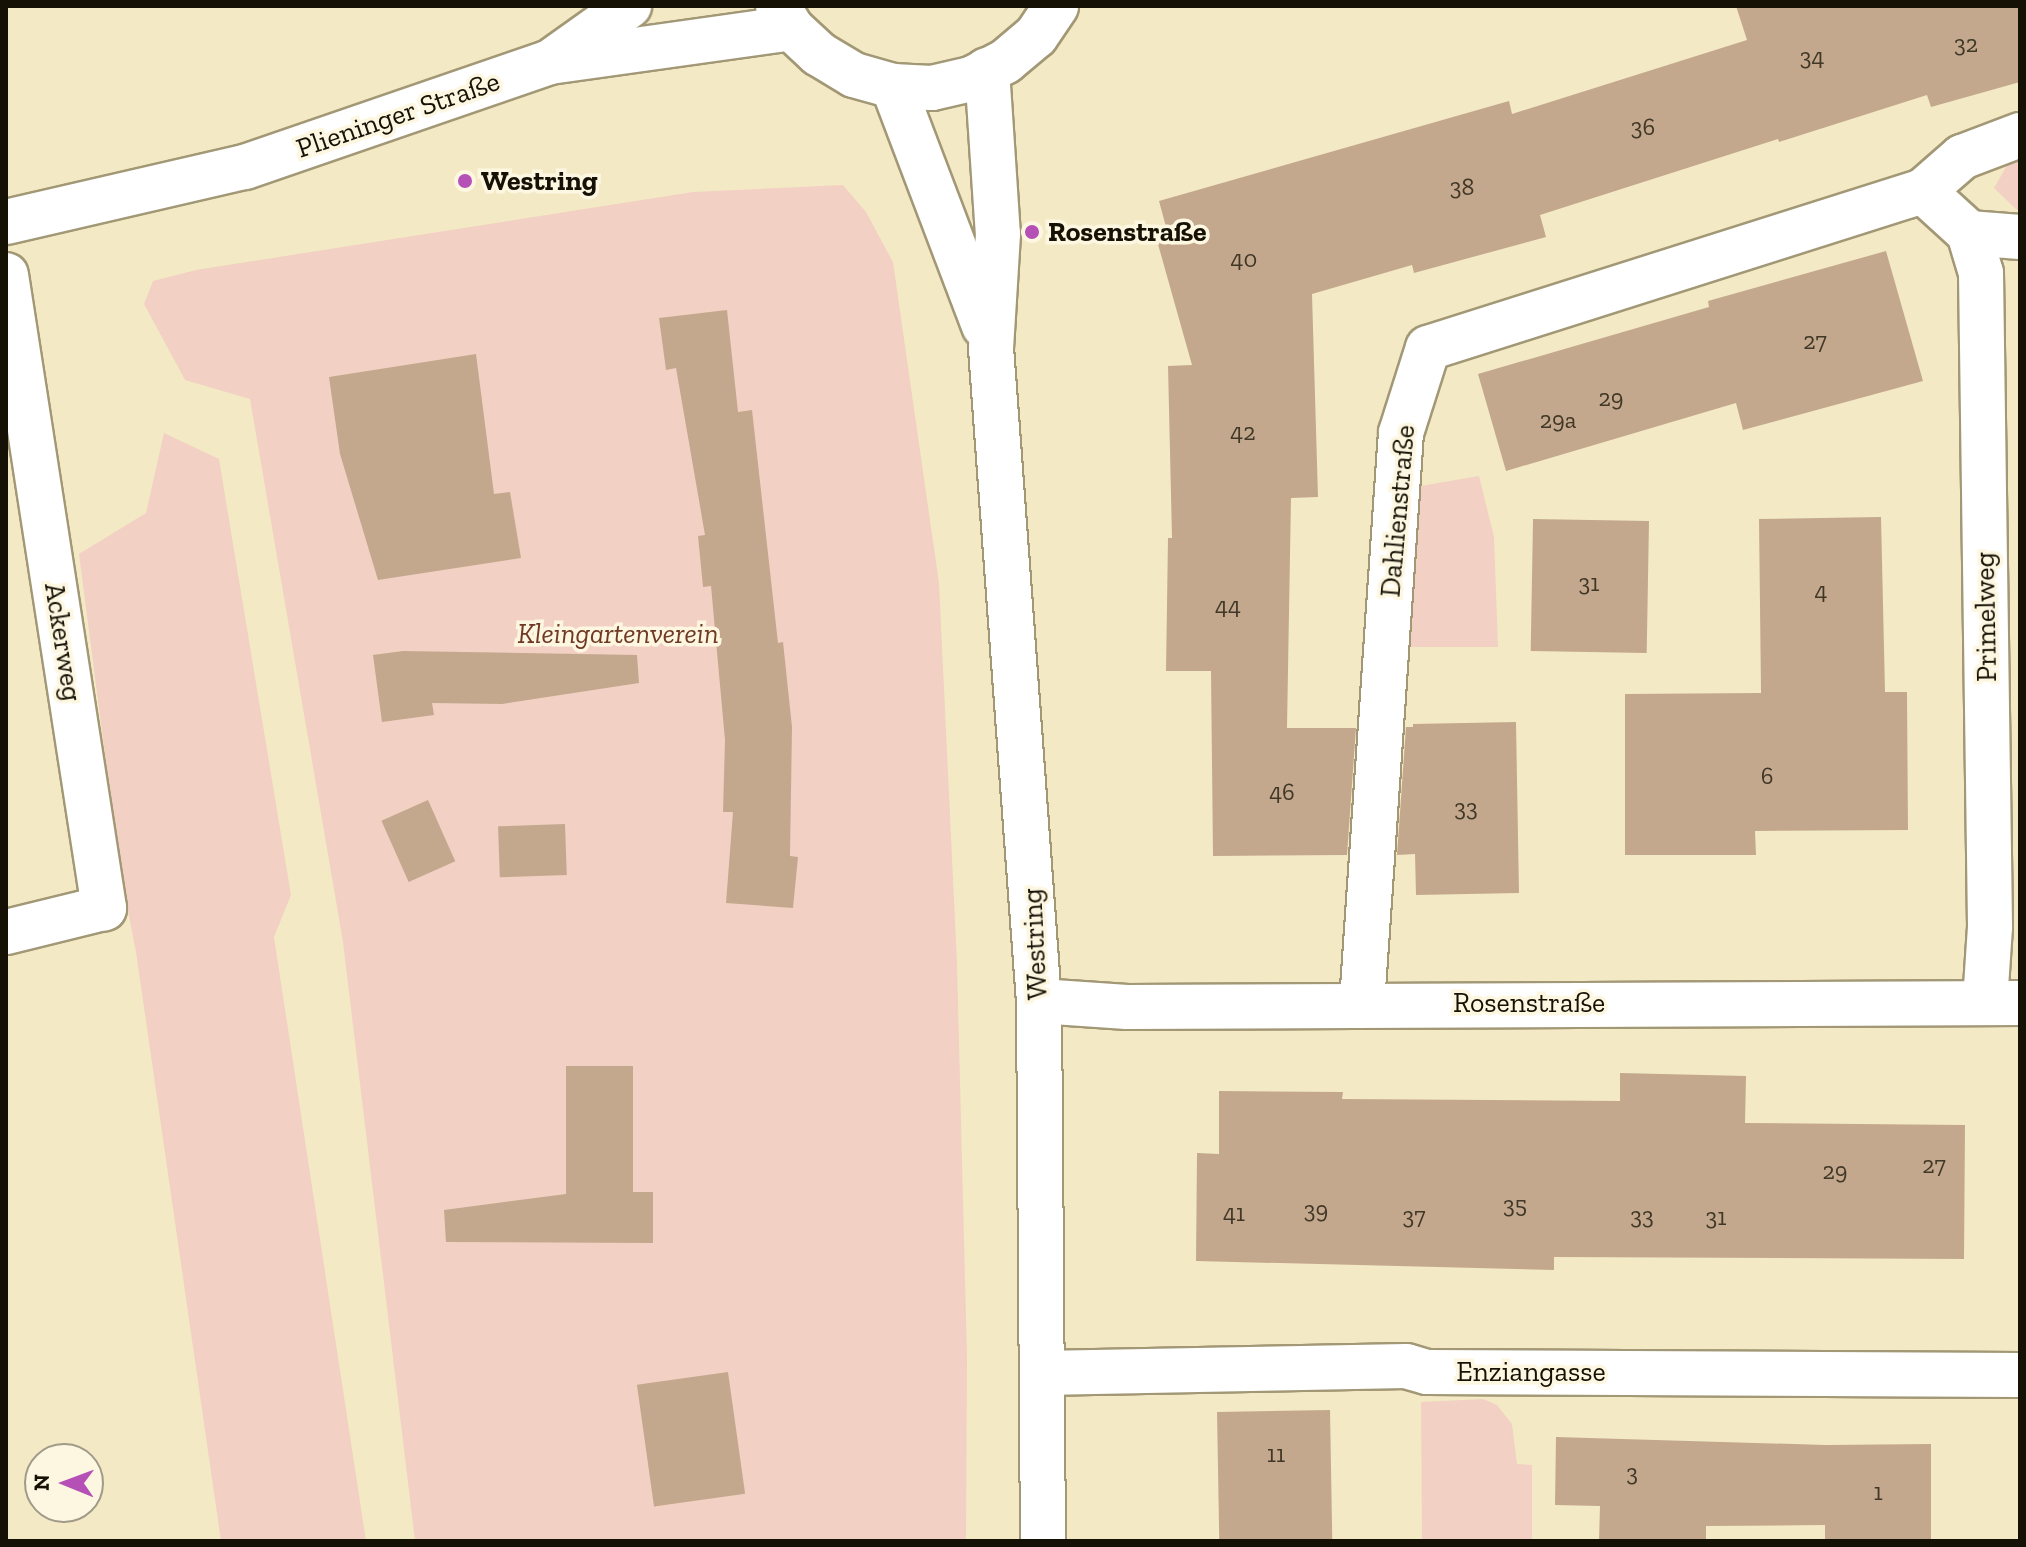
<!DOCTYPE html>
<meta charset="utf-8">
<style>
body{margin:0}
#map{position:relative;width:2026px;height:1547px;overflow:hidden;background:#f4e9c5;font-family:"Zilla Slab",serif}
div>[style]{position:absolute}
.green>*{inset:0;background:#f2d0c3}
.building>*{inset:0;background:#c3a88d;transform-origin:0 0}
.roads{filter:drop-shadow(2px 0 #a29876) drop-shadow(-2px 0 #a29876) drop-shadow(0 2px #a29876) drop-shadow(0 -2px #a29876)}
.minor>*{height:44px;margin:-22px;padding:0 22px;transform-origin:22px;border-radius:22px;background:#fff}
.tertiary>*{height:44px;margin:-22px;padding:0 22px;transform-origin:22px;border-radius:22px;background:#fff}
.dots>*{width:22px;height:22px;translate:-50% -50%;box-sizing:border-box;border:4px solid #fdf6e1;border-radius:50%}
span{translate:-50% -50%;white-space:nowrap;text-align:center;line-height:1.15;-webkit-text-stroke:7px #fdf6e1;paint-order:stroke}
.number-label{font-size:24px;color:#403727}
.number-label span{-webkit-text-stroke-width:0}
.street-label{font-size:28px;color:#151105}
.poi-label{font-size:28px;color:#151105;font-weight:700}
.left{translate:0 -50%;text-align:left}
.park-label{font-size:28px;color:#6f3923;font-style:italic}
.frame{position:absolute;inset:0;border:8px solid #151105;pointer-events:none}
.north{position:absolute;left:24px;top:1443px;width:80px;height:80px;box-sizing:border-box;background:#fdf6e1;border:2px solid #a09a89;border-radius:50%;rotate:271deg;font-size:22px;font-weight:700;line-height:32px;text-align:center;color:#151105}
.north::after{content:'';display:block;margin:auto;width:28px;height:36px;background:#b450b6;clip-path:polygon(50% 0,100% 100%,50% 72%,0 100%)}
</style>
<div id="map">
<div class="green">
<div style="clip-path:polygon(2020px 157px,2020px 209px,2017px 210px,1994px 188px,2009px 162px)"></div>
<div style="clip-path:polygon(843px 185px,866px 212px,893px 262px,939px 583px,957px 963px,967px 1358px,966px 1541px,415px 1541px,343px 942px,250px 399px,185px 380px,144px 304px,153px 281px,196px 270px,693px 192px)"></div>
<div style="clip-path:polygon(164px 433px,219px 459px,291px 895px,274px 937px,366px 1541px,221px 1541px,136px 952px,120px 870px,79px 554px,146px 513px)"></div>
<div style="clip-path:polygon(1479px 476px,1494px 537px,1498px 647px,1406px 647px,1415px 487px)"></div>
<div style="clip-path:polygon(1483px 1399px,1497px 1405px,1512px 1424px,1517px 1464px,1532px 1465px,1532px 1541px,1422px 1541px,1421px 1402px)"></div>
</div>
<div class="building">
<div style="clip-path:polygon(1736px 6px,2020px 6px,2020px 82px,1931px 107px,1927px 95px,1779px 142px,1778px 139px,1540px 215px,1546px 237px,1414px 273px,1412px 265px,1312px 294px,1318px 497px,1291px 498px,1287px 728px,1356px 728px,1347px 855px,1213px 856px,1211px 671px,1166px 671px,1168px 538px,1172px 538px,1168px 366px,1192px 365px,1154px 230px,1166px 227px,1159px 201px,1509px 101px,1512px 114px,1747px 40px)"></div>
<div style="clip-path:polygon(1886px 251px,1923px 381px,1743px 430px,1736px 403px,1506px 471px,1478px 374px,1709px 307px,1708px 301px)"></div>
<div style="clip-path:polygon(727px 310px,738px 412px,752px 410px,778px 643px,783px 642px,792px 727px,790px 856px,798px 857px,793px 908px,726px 903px,733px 812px,723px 812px,725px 740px,711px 586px,703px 587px,698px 536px,705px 535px,676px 368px,666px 370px,659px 318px)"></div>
<div style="clip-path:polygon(476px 354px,494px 494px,510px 492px,521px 558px,378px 580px,340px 454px,329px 377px)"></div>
<div style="clip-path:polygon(1881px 517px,1885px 692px,1907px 692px,1908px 830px,1755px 831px,1756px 855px,1625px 855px,1625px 694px,1761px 693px,1759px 519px)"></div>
<div style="left:1649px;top:521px;width:132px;height:116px;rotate:91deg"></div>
<div style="clip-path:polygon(403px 651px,637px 655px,639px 683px,502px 704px,432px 703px,434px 715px,382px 722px,373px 655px)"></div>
<div style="clip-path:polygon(1516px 722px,1519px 893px,1416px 895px,1415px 854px,1397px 855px,1406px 727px,1413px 727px,1413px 724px)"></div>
<div style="left:428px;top:800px;width:67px;height:51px;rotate:66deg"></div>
<div style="left:565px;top:824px;width:51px;height:67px;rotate:88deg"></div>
<div style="clip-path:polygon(566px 1066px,633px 1066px,633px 1192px,653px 1192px,653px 1243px,446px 1242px,444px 1210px,566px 1194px)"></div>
<div style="clip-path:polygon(1620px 1073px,1746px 1076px,1745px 1123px,1965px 1125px,1964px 1259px,1554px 1257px,1554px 1270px,1196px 1261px,1197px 1153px,1219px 1154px,1219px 1091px,1343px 1092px,1342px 1099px,1620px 1101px)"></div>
<div style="left:728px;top:1372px;width:123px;height:92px;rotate:82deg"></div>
<div style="left:1330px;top:1410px;width:131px;height:113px;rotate:89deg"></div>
<div style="clip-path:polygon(1556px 1437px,1826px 1445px,1931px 1444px,1931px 1539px,1825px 1540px,1825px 1525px,1706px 1526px,1706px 1541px,1599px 1541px,1600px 1506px,1555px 1505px)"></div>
</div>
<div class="roads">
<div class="minor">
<div style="left:987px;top:70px;width:164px;rotate:86.2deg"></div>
<div style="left:998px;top:234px;width:114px;rotate:93.5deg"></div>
<div style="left:991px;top:348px;width:655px;rotate:85.8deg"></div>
<div style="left:1039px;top:1001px;width:540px;rotate:89.58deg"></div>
<div style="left:893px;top:86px;width:257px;rotate:69.2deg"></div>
<div style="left:1923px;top:191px;width:52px;rotate:-41.1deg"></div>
<div style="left:1962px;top:157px;width:62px;rotate:-20.8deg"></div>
<div style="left:1969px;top:233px;width:42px;rotate:73.3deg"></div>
<div style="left:1981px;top:273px;width:654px;rotate:89.21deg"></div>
<div style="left:1990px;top:927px;width:76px;rotate:93.8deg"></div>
<div style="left:6px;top:275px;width:641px;rotate:81.2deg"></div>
<div style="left:104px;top:908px;width:101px;rotate:166.2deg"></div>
<div style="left:1039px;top:1001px;width:88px;rotate:3.9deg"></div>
<div style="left:1127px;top:1007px;width:893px;rotate:-0.26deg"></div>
<div style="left:1362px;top:1003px;width:571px;rotate:-86.09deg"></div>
<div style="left:1401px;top:433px;width:89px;rotate:-72.4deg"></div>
<div style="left:1428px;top:348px;width:519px;rotate:-17.6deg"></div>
<div style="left:1923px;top:191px;width:62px;rotate:42.4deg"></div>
<div style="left:1969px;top:233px;width:51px;rotate:4.5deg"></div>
<div style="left:1042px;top:1373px;width:364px;rotate:-1.1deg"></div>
<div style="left:1406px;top:1366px;width:22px;rotate:16deg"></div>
<div style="left:1427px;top:1372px;width:593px;rotate:0.29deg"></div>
</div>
<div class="tertiary">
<div style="left:778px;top:6px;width:26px;rotate:59deg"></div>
<div style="left:791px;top:28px;width:38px;rotate:43deg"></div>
<div style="left:819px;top:54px;width:41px;rotate:31deg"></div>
<div style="left:854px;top:75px;width:41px;rotate:15.8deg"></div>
<div style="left:893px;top:86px;width:39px;rotate:3deg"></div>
<div style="left:932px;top:88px;width:40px;rotate:-13deg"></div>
<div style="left:971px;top:79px;width:39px;rotate:-27deg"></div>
<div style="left:1006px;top:61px;width:39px;rotate:-40deg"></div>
<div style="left:1036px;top:36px;width:36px;rotate:-56deg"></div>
<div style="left:556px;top:58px;width:90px;rotate:-35.5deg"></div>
<div style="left:6px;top:222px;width:245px;rotate:-13deg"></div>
<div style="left:245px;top:167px;width:323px;rotate:-19deg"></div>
<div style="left:550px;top:62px;width:243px;rotate:-8deg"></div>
</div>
</div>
<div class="dots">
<div style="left:465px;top:181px;background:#b450b6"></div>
<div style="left:1032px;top:232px;background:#b450b6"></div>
</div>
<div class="number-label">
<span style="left:1966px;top:44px">32</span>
<span style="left:1812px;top:57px">34</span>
<span style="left:1643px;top:127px">36</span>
<span style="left:1462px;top:187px">38</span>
<span style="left:1244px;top:259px">40</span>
<span style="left:1815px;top:341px">27</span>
<span style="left:1611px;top:398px">29</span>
<span style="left:1558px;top:420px">29a</span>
<span style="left:1243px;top:432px">42</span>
<span style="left:1589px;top:583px">31</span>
<span style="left:1821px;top:591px">4</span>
<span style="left:1228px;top:606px">44</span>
<span style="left:1767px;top:776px">6</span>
<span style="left:1282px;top:792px">46</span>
<span style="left:1466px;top:808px">33</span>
<span style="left:1934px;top:1165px">27</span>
<span style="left:1835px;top:1171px">29</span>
<span style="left:1515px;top:1205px">35</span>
<span style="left:1316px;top:1210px">39</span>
<span style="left:1234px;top:1213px">41</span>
<span style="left:1414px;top:1216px">37</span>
<span style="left:1642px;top:1216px">33</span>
<span style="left:1716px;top:1217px">31</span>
<span style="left:1276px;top:1454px">11</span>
<span style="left:1632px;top:1473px">3</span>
<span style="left:1878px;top:1492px">1</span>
</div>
<div class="street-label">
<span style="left:398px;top:115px;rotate:-19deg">Plieninger Straße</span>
<span style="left:1398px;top:511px;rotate:-85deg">Dahlienstraße</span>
<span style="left:1986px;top:617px;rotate:-91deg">Primelweg</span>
<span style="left:63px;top:642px;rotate:81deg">Ackerweg</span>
<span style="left:1035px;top:944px;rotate:-93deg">Westring</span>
<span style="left:1529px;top:1003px">Rosenstraße</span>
<span style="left:1531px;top:1372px">Enziangasse</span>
</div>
<div class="poi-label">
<span class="left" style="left:481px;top:181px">Westring</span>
<span class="left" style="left:1048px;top:232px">Rosenstraße</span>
</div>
<div class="park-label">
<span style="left:618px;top:634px">Kleingartenverein</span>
</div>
<div class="frame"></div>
<div class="north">N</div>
</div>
